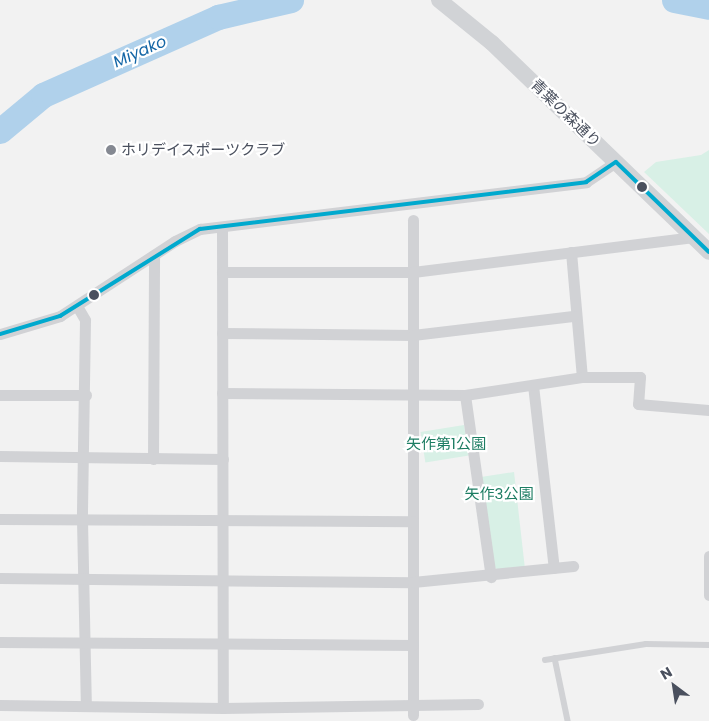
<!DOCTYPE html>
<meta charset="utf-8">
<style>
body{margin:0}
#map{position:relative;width:709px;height:721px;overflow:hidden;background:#f2f2f2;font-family:Poppins,"Noto Sans JP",sans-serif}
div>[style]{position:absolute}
.green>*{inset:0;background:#d8f0e6;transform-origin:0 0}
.river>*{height:25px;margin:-12.5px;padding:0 12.5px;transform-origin:12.5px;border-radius:12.5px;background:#b0d1eb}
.lane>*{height:5.5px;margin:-2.75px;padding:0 2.75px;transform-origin:2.75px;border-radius:2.75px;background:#d1d2d5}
.street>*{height:11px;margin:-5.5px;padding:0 5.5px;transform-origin:5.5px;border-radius:5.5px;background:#d1d2d5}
.secondary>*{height:16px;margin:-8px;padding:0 8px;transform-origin:8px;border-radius:8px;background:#d1d3d6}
.bus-1>*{height:4px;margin:-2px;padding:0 2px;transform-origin:2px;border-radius:2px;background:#00a9ce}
.dots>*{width:14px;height:14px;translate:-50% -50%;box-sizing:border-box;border:2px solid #fff;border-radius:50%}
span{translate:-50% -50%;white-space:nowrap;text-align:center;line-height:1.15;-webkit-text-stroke:4.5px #fff;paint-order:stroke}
.street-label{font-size:15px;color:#4a505e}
.poi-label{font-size:15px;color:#4a505e}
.left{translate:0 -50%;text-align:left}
.park-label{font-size:15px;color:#1d7d63}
.water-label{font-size:16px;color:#1466a6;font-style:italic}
.north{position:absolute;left:649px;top:661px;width:50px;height:50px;-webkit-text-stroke:4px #fff;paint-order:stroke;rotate:329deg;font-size:14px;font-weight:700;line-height:20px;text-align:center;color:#4a505e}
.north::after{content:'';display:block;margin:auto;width:18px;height:22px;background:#4a505e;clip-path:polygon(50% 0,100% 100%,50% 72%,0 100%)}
</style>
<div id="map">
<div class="green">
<div style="clip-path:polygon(709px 150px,709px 234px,644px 172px,656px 162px,701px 155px)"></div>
<div style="left:464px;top:425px;width:31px;height:44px;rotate:81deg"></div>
<div style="clip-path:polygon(514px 472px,525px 569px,500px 572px,492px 565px,481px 477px)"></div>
</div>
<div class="river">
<div style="left:674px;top:0;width:36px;rotate:11deg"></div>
<div style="left:0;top:131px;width:56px;rotate:-39.9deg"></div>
<div style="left:43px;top:95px;width:192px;rotate:-24deg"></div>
<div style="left:218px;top:17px;width:75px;rotate:-13.1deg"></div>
</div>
<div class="lane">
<div style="left:555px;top:658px;width:64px;rotate:78.3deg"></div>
<div style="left:545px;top:660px;width:102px;rotate:-9deg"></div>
<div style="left:646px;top:644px;width:63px;rotate:0.9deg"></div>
</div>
<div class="street">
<div style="left:413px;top:220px;width:495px;rotate:90deg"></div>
<div style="left:222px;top:228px;width:480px;rotate:89.9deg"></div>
<div style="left:571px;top:252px;width:125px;rotate:85deg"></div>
<div style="left:222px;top:272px;width:191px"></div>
<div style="left:413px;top:272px;width:283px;rotate:-7.1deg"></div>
<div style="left:77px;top:306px;width:16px;rotate:60deg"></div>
<div style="left:85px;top:320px;width:200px;rotate:90.9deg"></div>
<div style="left:82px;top:520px;width:186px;rotate:88.8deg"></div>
<div style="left:222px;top:333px;width:191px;rotate:0.6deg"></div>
<div style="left:413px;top:335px;width:161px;rotate:-6.8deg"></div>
<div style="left:0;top:334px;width:63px;rotate:-16.7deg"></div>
<div style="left:60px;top:316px;width:137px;rotate:-33.1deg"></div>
<div style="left:175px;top:241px;width:28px;rotate:-26deg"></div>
<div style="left:200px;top:229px;width:389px;rotate:-6.9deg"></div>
<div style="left:586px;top:182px;width:36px;rotate:-34deg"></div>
<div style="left:533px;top:385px;width:184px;rotate:83.5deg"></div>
<div style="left:222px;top:393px;width:243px;rotate:0.5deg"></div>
<div style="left:465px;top:395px;width:118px;rotate:-8.7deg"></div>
<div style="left:582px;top:377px;width:58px"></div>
<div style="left:640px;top:377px;width:27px;rotate:94deg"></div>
<div style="left:638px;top:404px;width:71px;rotate:4.8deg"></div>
<div style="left:0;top:395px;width:86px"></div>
<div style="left:465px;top:395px;width:184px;rotate:81.9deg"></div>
<div style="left:0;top:456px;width:223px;rotate:0.8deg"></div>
<div style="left:153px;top:459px;width:204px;rotate:-89.7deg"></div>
<div style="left:0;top:519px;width:413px;rotate:0.3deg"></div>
<div style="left:709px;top:556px;width:39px;rotate:90deg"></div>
<div style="left:0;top:578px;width:413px;rotate:0.6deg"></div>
<div style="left:413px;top:582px;width:161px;rotate:-5.7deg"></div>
<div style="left:0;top:642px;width:413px;rotate:0.4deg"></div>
<div style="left:0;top:705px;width:223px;rotate:0.8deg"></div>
<div style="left:223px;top:708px;width:255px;rotate:-0.9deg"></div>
</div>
<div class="secondary">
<div style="left:439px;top:0;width:68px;rotate:39.1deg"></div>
<div style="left:492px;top:43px;width:301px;rotate:43.9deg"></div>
</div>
<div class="bus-1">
<div style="left:616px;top:162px;width:129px;rotate:44.1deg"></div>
<div style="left:0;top:334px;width:63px;rotate:-16.7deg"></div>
<div style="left:60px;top:316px;width:165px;rotate:-31.9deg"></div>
<div style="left:200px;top:229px;width:389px;rotate:-6.9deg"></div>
<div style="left:586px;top:182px;width:36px;rotate:-34deg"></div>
</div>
<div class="dots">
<div style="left:111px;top:150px;background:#858992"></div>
<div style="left:642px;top:187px;background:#4a505e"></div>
<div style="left:94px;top:295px;background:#4a505e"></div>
</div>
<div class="street-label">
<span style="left:566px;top:113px;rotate:44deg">青葉の森通り</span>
</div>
<div class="poi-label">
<span class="left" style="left:121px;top:150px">ホリデイスポーツクラブ</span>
</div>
<div class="park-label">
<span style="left:446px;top:444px">矢作第1公園</span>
<span style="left:499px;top:494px">矢作3公園</span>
</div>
<div class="water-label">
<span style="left:140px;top:52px;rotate:-24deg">Miyako</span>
</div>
<div class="north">N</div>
</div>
